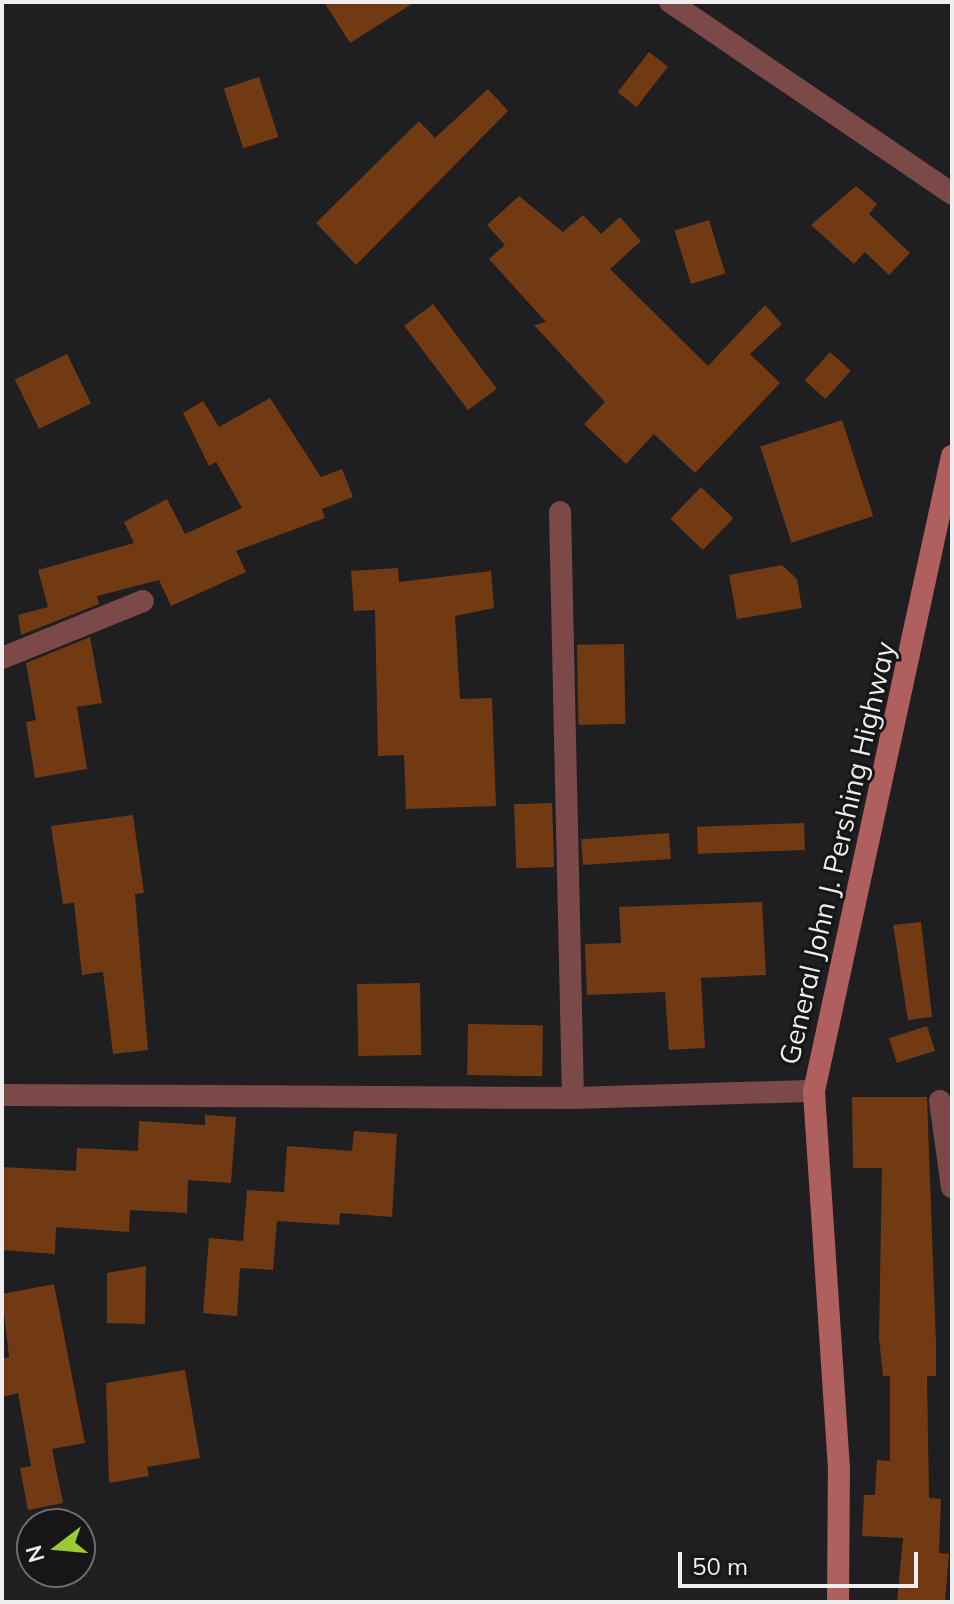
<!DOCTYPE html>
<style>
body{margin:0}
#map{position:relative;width:954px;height:1604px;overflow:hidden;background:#1f1e20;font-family:Mulish,sans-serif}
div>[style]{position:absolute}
.building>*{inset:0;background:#713a13;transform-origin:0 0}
.minor>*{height:22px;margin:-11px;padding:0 11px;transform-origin:11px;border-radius:11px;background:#7b4947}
.secondary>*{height:22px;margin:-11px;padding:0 11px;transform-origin:11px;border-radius:11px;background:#af5f5d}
span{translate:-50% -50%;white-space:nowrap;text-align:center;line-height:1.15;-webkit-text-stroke:6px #161517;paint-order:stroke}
.street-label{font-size:28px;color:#eeedef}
.frame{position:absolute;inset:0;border:4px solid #eeedef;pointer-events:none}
.north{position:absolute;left:16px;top:1508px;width:80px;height:80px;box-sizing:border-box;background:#161517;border:2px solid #6c6b6d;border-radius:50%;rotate:254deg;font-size:22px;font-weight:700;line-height:32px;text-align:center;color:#eeedef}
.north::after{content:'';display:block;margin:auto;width:28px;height:36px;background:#9acb34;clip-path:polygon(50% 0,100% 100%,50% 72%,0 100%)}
.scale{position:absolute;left:678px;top:1552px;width:240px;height:36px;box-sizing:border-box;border:4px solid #eeedef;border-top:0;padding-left:10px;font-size:24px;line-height:28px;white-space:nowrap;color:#eeedef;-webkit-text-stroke:6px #161517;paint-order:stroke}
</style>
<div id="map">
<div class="building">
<div style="clip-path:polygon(324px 2px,415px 2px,350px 43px)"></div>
<div style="left:649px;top:52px;width:24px;height:51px;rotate:38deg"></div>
<div style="left:259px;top:77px;width:63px;height:37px;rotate:72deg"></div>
<div style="clip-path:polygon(488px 89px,508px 111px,356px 265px,316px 223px,419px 121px,435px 138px)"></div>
<div style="clip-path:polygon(856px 186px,877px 204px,869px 214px,910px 253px,889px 275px,865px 252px,854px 264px,811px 225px)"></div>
<div style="clip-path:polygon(519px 196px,563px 232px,583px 215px,601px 234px,620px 217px,641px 241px,610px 269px,708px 366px,765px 305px,782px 324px,750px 354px,780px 383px,695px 473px,654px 434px,626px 464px,584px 424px,605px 402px,534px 325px,546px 322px,489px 259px,505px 245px,487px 225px)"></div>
<div style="left:709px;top:220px;width:56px;height:36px;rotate:73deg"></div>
<div style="left:433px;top:304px;width:106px;height:36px;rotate:53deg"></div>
<div style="left:830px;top:352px;width:28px;height:38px;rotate:42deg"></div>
<div style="left:67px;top:354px;width:55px;height:58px;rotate:64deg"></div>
<div style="clip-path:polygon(270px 398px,321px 477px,342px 469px,353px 497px,322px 509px,325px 518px,236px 551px,246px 572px,171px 606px,159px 580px,97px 596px,99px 604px,21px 635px,18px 615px,48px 607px,38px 570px,134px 543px,124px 522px,167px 499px,185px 534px,242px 508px,216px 462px,209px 466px,183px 413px,203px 401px,219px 427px)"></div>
<div style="left:842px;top:420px;width:101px;height:86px;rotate:72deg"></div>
<div style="left:701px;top:487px;width:45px;height:44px;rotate:44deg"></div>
<div style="clip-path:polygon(782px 565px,797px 579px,802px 608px,737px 619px,729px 575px)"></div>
<div style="clip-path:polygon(398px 568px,399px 582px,491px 571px,494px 608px,455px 616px,460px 699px,492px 698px,496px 806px,406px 809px,404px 755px,378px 756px,375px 610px,354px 611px,351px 571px)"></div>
<div style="clip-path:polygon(90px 637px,102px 703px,77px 707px,87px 769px,35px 778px,26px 722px,36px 720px,26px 663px)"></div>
<div style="left:624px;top:644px;width:80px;height:47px;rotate:89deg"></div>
<div style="left:552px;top:803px;width:64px;height:38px;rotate:88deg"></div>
<div style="clip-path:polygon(133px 815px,144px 893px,135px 894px,148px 1050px,113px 1054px,103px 972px,82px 975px,74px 903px,63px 904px,51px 826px)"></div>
<div style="left:804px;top:823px;width:27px;height:107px;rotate:88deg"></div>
<div style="left:669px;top:833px;width:26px;height:88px;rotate:86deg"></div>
<div style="clip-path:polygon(762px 902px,766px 975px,701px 978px,705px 1048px,669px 1050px,665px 992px,587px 995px,585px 944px,621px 943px,619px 907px)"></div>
<div style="clip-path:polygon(921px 922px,932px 1017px,908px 1020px,893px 925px)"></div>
<div style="left:420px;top:983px;width:72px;height:63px;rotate:89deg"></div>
<div style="left:468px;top:1024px;width:75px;height:51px;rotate:1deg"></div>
<div style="left:927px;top:1026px;width:26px;height:40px;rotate:72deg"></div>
<div style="clip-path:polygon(852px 1097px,927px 1097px,936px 1343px,936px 1376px,927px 1376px,929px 1498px,941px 1499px,939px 1553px,949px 1554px,945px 1602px,897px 1602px,903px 1538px,862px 1536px,864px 1495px,875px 1495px,877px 1460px,890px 1461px,890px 1376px,883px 1376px,879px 1338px,882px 1168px,853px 1168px)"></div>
<div style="clip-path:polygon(205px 1115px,236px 1117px,231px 1183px,188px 1180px,187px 1213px,130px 1210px,129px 1232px,56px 1227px,55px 1254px,2px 1250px,2px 1167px,76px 1171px,77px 1148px,138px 1151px,139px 1121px,205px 1125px)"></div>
<div style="clip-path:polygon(354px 1131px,397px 1134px,392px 1217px,340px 1213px,339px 1225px,277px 1221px,273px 1270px,240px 1268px,237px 1316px,203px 1313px,209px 1238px,243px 1241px,247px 1190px,284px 1192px,287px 1146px,352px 1151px)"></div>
<div style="clip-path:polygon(146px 1266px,145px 1324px,107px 1323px,107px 1273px)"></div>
<div style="clip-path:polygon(54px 1284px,85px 1443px,52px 1449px,63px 1503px,28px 1510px,20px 1468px,31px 1466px,18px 1393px,2px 1397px,2px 1359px,9px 1357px,2px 1294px)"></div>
<div style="clip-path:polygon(185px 1370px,200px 1458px,147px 1467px,149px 1476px,109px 1483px,106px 1383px)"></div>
</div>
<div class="minor">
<div style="left:670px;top:2px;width:341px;rotate:34.2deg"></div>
<div style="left:560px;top:512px;width:586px;rotate:88.73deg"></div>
<div style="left:2px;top:658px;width:152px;rotate:-22deg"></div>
<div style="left:2px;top:1095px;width:571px;rotate:0.3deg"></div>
<div style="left:573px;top:1098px;width:241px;rotate:-1.7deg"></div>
<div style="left:940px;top:1101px;width:87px;rotate:82.1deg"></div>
</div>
<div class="secondary">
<div style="left:838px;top:1602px;width:133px;rotate:-89.6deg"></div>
<div style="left:839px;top:1469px;width:379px;rotate:-93.8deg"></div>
<div style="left:814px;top:1091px;width:650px;rotate:-77.74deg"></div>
</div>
<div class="street-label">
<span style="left:837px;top:853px;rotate:-77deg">General John J. Pershing Highway</span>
</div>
<div class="frame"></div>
<div class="north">N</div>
<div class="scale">50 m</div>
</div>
